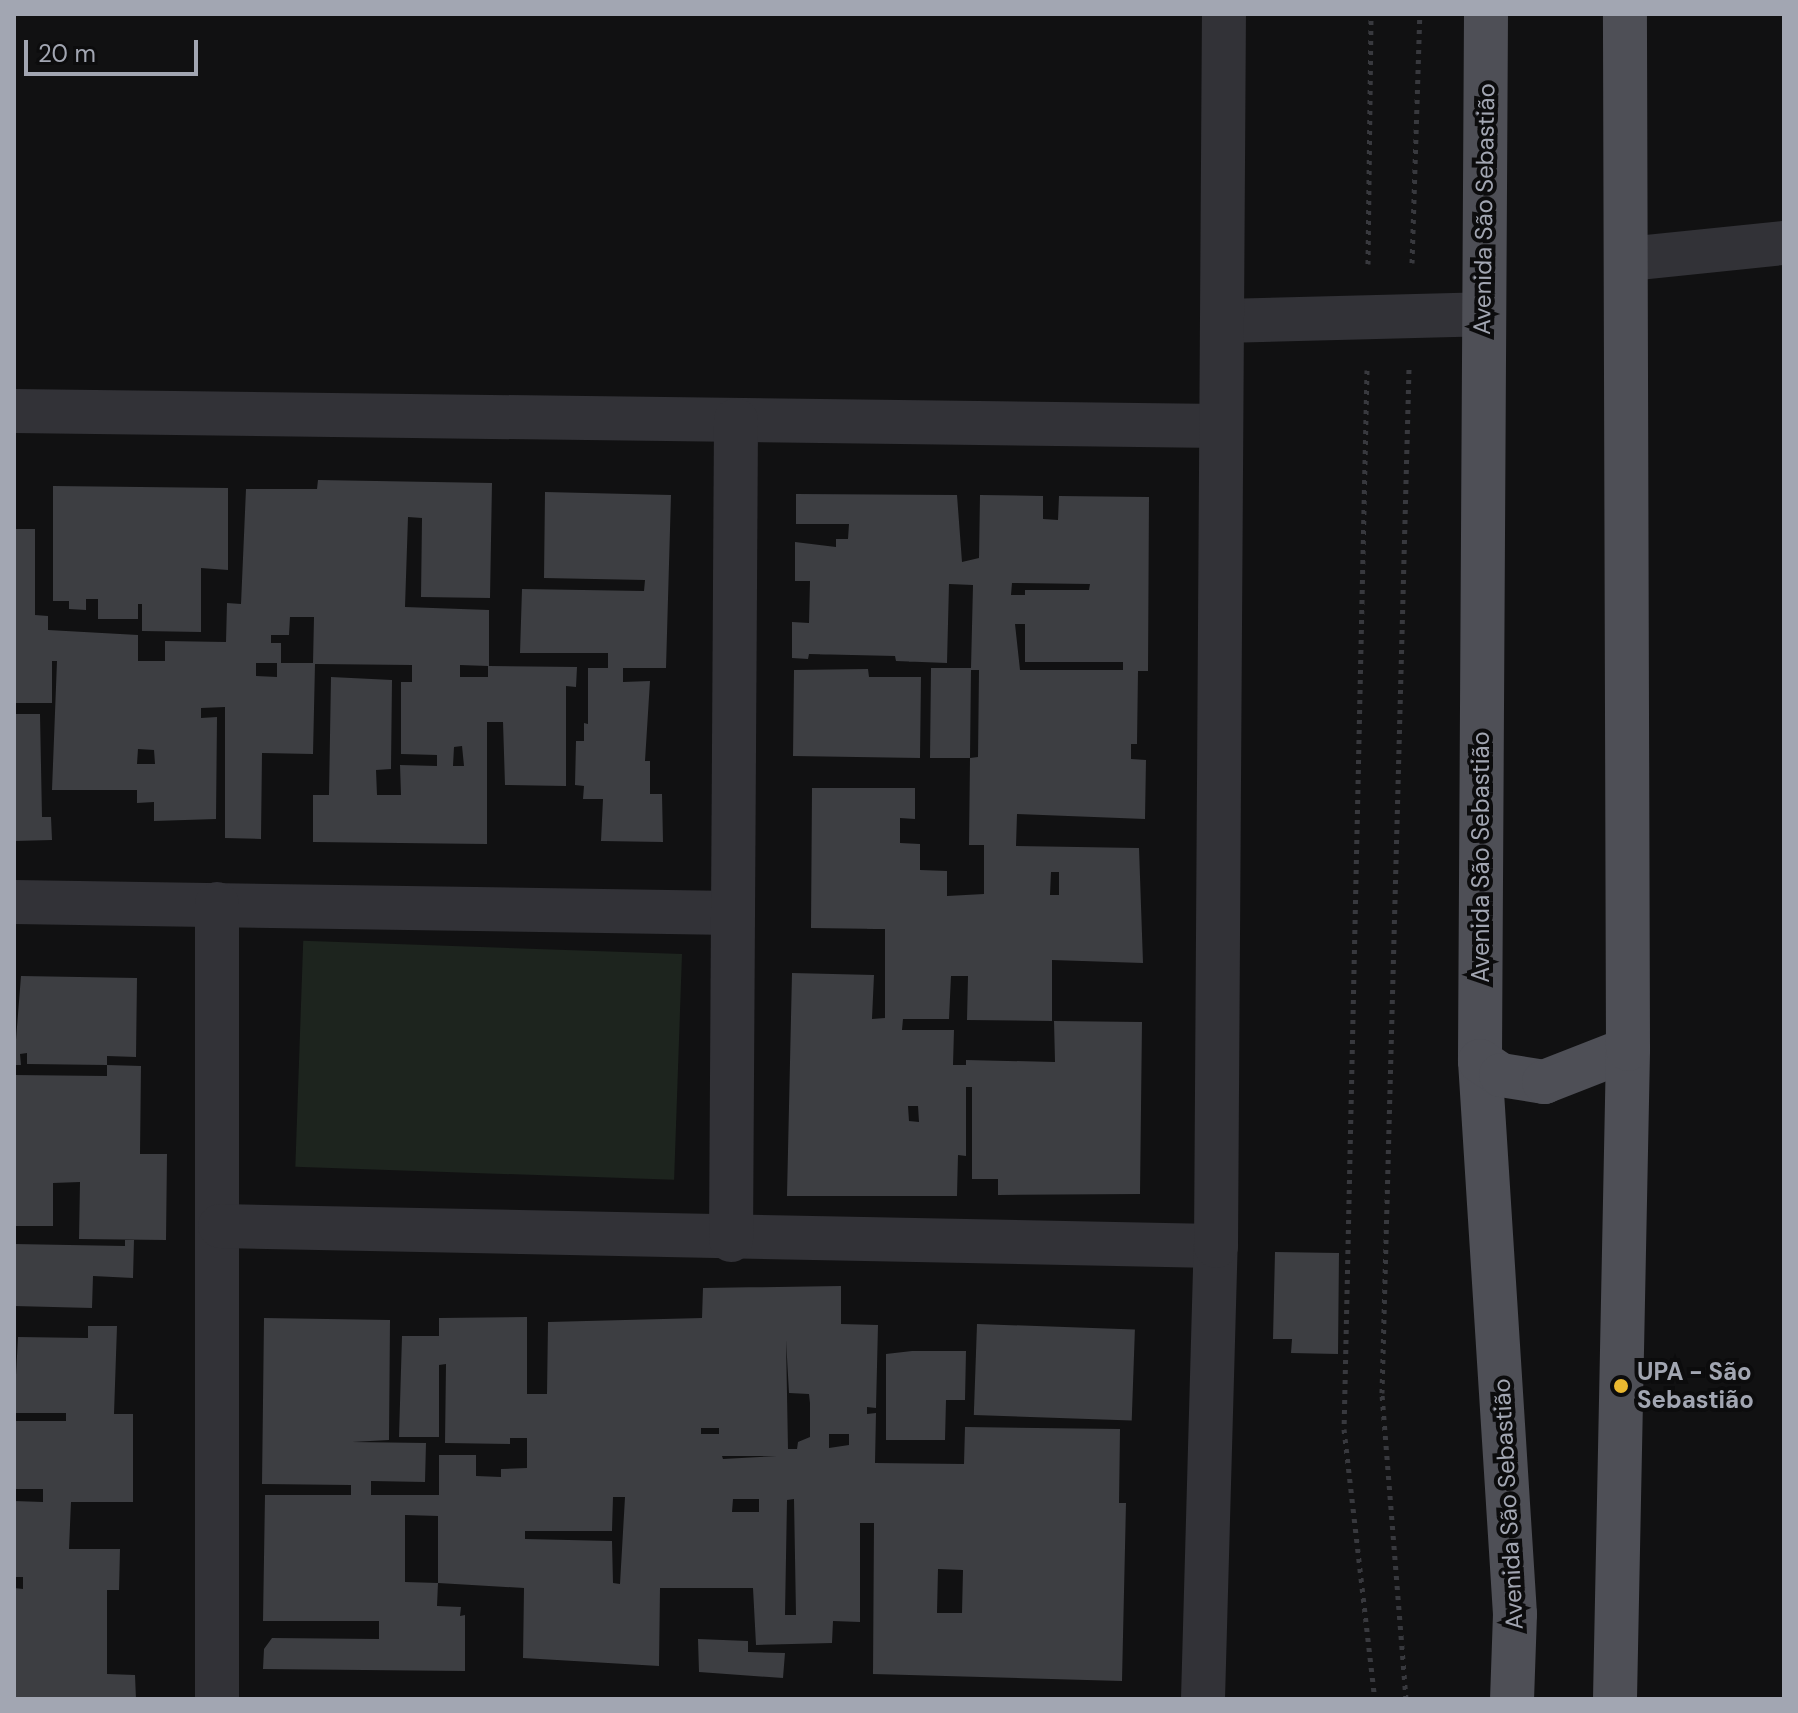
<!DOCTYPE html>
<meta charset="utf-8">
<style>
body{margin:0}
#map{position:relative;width:1798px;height:1713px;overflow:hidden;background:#111112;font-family:"DM Sans",sans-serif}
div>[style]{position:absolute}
.green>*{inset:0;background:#1d241e;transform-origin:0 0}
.building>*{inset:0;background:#3d3e42;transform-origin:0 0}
.path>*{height:5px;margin-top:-2.5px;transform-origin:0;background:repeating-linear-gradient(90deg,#38393e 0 4px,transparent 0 10px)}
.street>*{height:44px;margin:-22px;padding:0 22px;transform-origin:22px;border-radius:22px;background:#323237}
.primary>*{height:44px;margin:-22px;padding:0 22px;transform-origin:22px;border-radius:22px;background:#4e4f56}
.dots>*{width:22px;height:22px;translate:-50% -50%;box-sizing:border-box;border:4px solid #0c0c0d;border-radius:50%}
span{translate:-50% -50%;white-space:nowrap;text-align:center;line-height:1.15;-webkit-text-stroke:8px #0c0c0d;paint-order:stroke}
.street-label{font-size:24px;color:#a2a6b2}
.poi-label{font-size:24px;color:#a2a6b2;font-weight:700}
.left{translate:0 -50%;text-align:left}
.frame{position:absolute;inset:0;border:16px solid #a2a6b2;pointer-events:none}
.scale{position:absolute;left:24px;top:40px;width:174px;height:36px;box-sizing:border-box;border:4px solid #a2a6b2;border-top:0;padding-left:10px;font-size:24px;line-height:28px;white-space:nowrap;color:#a2a6b2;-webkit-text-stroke:6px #0c0c0d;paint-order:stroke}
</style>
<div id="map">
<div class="green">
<div style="left:682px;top:954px;width:226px;height:379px;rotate:92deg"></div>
</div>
<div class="building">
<div style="clip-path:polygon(evenodd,318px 480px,492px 483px,490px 598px,421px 597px,422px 518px,408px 517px,405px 607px,489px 610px,489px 666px,577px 667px,576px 687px,566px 686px,566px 786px,505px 785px,503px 722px,487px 722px,487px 844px,313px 842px,313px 795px,329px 795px,331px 677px,392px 680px,391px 769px,376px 770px,377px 795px,401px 795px,400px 765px,437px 766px,437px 755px,401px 754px,401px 682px,412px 682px,412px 665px,315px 664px,313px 754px,262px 753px,261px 839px,225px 838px,225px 707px,201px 708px,201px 718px,217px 717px,216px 819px,154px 821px,154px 802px,137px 803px,137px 790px,52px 790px,57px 661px,52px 661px,52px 703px,14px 703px,14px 529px,35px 529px,35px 615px,48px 616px,48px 630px,138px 635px,138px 661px,165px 661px,165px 641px,226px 642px,227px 603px,241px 604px,246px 489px,317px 489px,318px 480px,290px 617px,314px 617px,313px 663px,281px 663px,281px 643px,271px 643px,271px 635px,289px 635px,290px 617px,318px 480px,256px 663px,277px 663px,277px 677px,256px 676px,256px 663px,318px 480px,460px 665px,488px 666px,488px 677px,460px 677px,460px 665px,318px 480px,462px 746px,464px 766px,453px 766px,454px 747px,462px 746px,318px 480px,138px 749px,154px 750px,155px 764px,137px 764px,138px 749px)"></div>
<div style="clip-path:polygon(53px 486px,228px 488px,228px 570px,201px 568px,201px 632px,142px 631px,142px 604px,138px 604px,138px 619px,98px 619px,98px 599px,86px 599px,86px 610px,69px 609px,69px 601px,53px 601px)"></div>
<div style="clip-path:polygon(545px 492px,671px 495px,666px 668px,623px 668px,623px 682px,650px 681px,645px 761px,650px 761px,650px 794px,662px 794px,663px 842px,601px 841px,603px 799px,583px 799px,584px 786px,575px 785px,576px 741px,584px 741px,584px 723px,588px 724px,588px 668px,608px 668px,608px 653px,520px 653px,522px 589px,644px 591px,645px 580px,544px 578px)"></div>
<div style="clip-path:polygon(evenodd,796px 494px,957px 495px,962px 562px,979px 558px,980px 495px,1043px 496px,1043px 519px,1058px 520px,1059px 496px,1149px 497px,1148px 671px,1138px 671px,1137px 744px,1131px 744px,1131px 759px,1146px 760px,1145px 819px,1017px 814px,1016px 846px,1139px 848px,1143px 963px,1052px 960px,1052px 1021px,967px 1020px,968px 976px,951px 976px,949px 1019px,903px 1019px,902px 1030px,954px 1030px,953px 1065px,966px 1065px,966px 1060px,1055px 1062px,1054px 1021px,1142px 1022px,1140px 1194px,998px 1195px,998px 1179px,972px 1179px,972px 1087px,966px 1087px,966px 1156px,958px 1155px,957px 1196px,787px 1196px,792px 973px,874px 975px,872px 1019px,885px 1018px,885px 929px,811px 928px,812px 788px,915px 788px,915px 819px,900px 818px,900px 843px,920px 844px,920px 870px,947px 871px,947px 896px,984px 894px,984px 845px,969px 845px,970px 758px,978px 757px,979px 670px,971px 670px,970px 758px,930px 758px,931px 668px,971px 668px,973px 585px,949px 584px,947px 663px,896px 661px,895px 656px,809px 654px,808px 659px,792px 658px,792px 622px,809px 623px,810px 581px,795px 581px,795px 542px,836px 547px,836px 539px,848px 539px,849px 524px,796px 524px,796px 494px,1012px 583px,1090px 584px,1089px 590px,1025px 590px,1025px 595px,1011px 595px,1012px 583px,796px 494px,1015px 624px,1025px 624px,1025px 662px,1123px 662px,1123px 670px,1020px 670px,1015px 624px,796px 494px,1051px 872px,1059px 872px,1059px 895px,1050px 895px,1051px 872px,796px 494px,908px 1106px,918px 1106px,919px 1122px,909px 1121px,908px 1106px)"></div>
<div style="clip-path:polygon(868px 669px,869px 677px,921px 677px,920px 758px,793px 756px,794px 670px)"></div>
<div style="clip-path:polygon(14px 714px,40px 714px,42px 817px,51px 817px,52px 840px,14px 841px)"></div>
<div style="clip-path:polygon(21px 976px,137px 978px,136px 1057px,107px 1056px,107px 1065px,27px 1064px,27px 1053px,20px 1054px,21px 1065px,14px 1065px)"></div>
<div style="clip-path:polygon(107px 1065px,141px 1066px,140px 1154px,167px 1154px,166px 1240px,79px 1239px,80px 1182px,53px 1183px,53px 1226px,14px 1226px,14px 1075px,107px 1076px)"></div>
<div style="clip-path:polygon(125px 1240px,134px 1240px,133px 1278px,93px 1276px,92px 1308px,14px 1306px,14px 1244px,125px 1246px)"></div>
<div style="clip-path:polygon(1275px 1252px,1339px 1253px,1338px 1354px,1291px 1353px,1292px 1339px,1273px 1339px)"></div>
<div style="clip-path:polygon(evenodd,841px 1286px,841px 1324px,878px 1325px,876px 1408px,867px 1407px,867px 1414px,876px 1413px,875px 1463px,964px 1464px,965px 1427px,1120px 1429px,1119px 1503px,1126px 1503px,1122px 1681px,873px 1674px,874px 1523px,860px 1523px,860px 1622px,833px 1621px,832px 1643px,756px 1645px,753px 1588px,660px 1588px,659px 1666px,523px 1658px,524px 1588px,438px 1583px,437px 1606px,461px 1607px,460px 1616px,465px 1615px,465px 1671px,263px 1669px,264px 1649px,272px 1638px,379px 1639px,379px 1621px,263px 1621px,265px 1495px,351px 1495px,351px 1485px,262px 1484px,264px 1318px,390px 1320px,389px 1440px,352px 1442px,426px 1443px,425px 1482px,371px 1481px,371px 1495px,439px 1495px,439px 1455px,476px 1455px,476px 1476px,501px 1477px,501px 1469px,527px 1468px,527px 1438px,510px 1438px,510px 1444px,445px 1443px,446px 1364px,439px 1365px,439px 1437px,399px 1437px,402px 1336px,439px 1336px,439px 1318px,527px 1317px,527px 1394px,547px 1394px,548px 1322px,702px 1318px,703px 1288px,841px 1286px,786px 1340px,789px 1393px,809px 1394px,810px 1403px,810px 1437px,798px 1442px,797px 1449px,788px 1449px,786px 1340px,841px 1286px,701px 1428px,719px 1428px,719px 1434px,701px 1434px,701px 1428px,841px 1286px,829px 1434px,849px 1434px,849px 1445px,829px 1448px,829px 1434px,841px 1286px,722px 1456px,777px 1456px,723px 1459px,722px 1456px,841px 1286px,613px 1497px,625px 1497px,620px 1584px,613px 1583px,612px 1541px,525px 1539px,525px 1531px,612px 1531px,613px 1497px,841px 1286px,733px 1499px,759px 1499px,759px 1512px,732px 1512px,733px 1499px,841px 1286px,794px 1499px,796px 1615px,785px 1615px,787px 1500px,794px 1499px,841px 1286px,405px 1515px,438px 1516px,438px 1583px,405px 1582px,405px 1515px,841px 1286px,938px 1569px,963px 1570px,962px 1613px,937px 1613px,938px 1569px)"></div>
<div style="left:977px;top:1324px;width:158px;height:91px;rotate:2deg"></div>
<div style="clip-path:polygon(88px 1326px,117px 1326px,114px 1414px,133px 1414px,133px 1502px,71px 1502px,69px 1549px,120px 1549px,119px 1590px,107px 1590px,107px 1674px,135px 1675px,136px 1699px,14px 1699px,14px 1588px,23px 1589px,23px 1577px,14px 1577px,14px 1501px,43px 1502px,43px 1489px,14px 1489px,14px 1421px,66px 1421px,66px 1413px,14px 1413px,18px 1337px,88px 1338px)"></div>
<div style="clip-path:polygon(912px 1351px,966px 1351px,965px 1400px,946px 1400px,945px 1440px,886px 1440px,886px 1354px)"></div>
<div style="clip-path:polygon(698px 1639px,748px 1641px,748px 1652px,785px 1653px,783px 1678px,699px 1672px)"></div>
</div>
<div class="path">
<div style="left:1412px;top:263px;width:249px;rotate:-88.2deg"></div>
<div style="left:1368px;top:264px;width:250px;rotate:-89.3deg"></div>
<div style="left:1367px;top:370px;width:1059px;rotate:91.24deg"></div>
<div style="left:1344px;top:1429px;width:272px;rotate:83.5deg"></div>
<div style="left:1406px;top:1699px;width:307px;rotate:-94.5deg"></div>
<div style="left:1382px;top:1393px;width:1024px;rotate:-88.49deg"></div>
</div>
<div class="street">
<div style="left:1628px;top:259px;width:157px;rotate:-5.9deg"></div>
<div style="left:1222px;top:321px;width:261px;rotate:-1.5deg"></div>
<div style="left:14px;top:411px;width:1207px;rotate:0.71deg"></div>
<div style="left:14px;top:902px;width:719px;rotate:0.88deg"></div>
<div style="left:217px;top:904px;width:795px;rotate:90deg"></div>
<div style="left:220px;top:1226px;width:996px;rotate:1.15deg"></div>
<div style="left:731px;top:1240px;width:820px;rotate:-89.65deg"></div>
<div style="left:1203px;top:1699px;width:453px;rotate:-88.4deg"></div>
<div style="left:1216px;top:1246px;width:1232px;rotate:-89.63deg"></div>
</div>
<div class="primary">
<div style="left:1486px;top:14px;width:1047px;rotate:90.33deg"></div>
<div style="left:1480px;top:1061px;width:554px;rotate:86.38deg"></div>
<div style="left:1515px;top:1614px;width:85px;rotate:92deg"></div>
<div style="left:1480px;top:1061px;width:25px;rotate:34deg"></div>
<div style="left:1501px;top:1075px;width:44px;rotate:9.2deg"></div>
<div style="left:1544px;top:1082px;width:90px;rotate:-21.4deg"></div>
<div style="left:1615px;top:1699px;width:650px;rotate:-88.85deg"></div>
<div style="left:1628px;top:1049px;width:1035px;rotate:-90.17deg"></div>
</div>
<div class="dots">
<div style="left:1621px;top:1386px;background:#eab830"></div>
</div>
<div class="street-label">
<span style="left:1484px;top:209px;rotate:-89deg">Avenida São Sebastião</span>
<span style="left:1481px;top:857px;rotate:-90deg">Avenida São Sebastião</span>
<span style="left:1508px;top:1504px;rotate:-93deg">Avenida São Sebastião</span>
</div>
<div class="poi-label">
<span class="left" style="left:1637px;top:1386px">UPA - São<br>Sebastião</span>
</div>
<div class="frame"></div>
<div class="scale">20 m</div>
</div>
